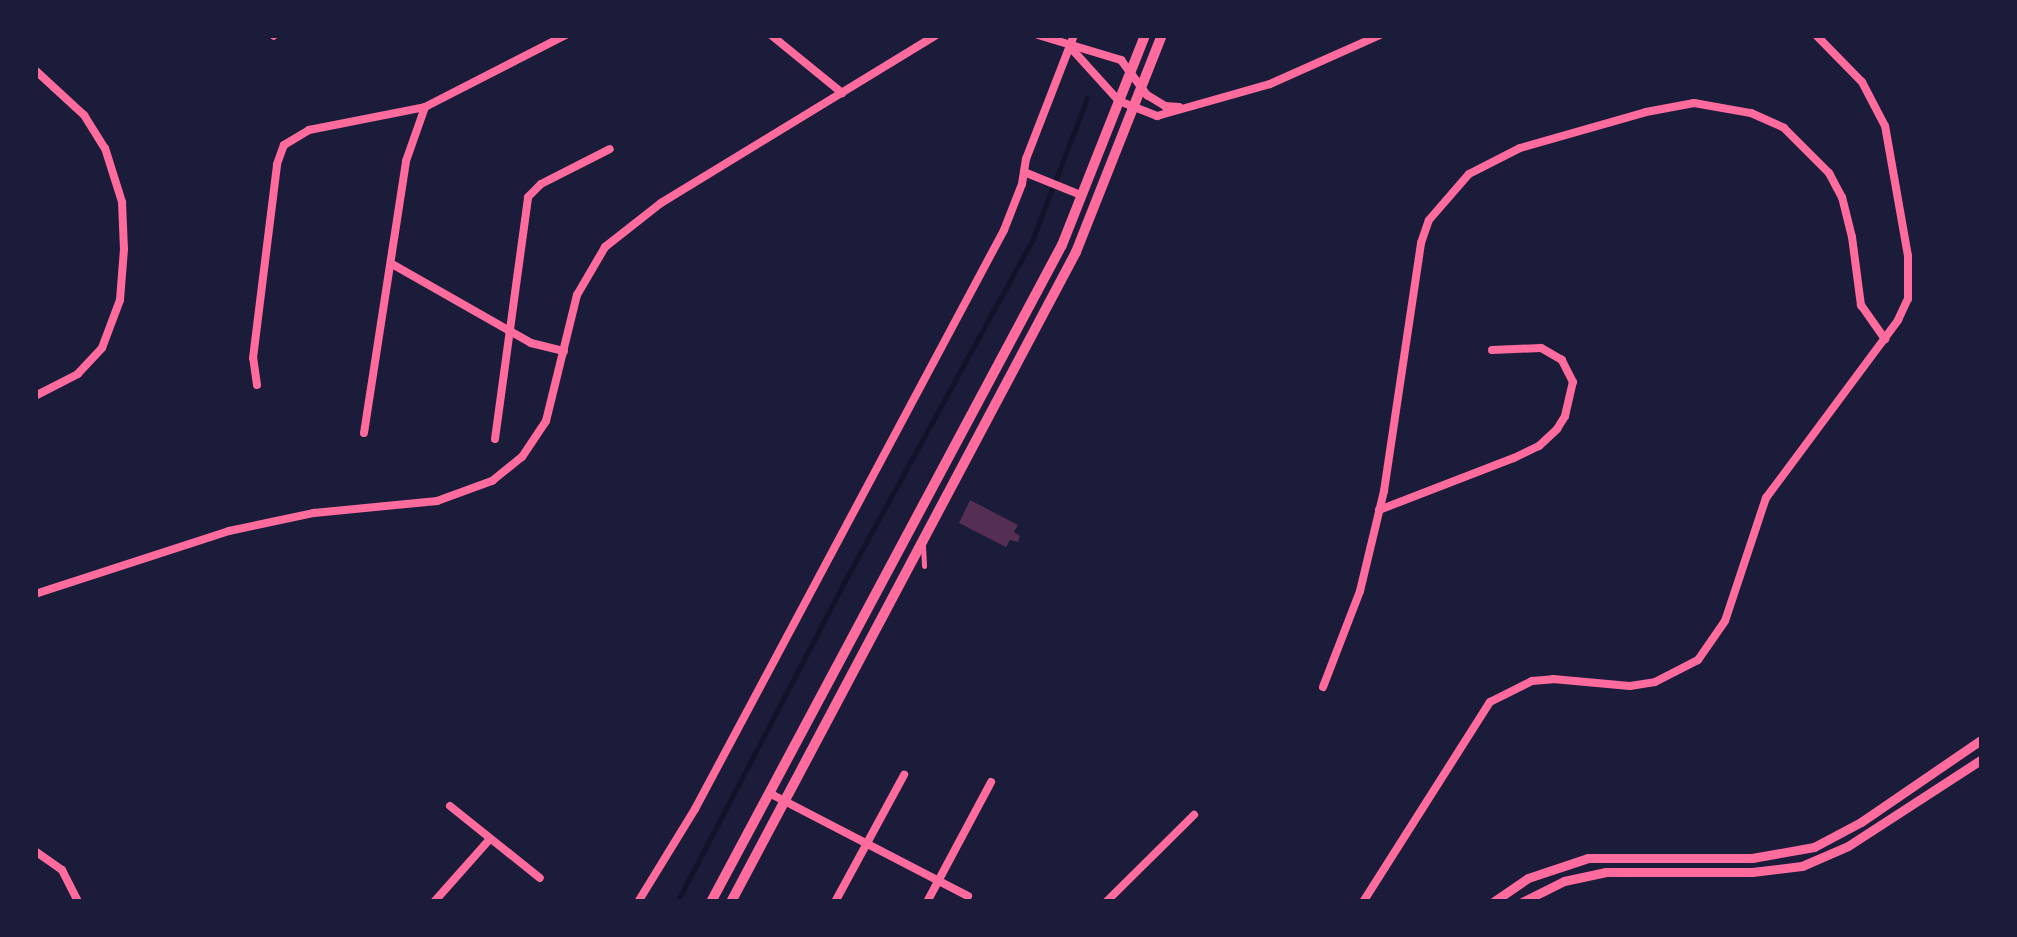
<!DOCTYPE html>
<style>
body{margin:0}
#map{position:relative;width:2017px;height:937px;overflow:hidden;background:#1b1b3a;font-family:"Source Sans 3",sans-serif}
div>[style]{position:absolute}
.stream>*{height:5px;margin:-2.5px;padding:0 2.5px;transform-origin:2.5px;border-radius:2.5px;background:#12122b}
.building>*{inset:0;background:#542f53}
.pedestrian>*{height:5px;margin:-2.5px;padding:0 2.5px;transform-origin:2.5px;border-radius:2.5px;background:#ff6b9d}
.minor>*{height:8px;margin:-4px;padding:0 4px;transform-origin:4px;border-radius:4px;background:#ff6b9d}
.tertiary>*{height:9px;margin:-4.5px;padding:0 4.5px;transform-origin:4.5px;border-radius:4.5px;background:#ff6b9d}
.secondary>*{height:10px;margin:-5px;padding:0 5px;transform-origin:5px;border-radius:5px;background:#ff6b9d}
span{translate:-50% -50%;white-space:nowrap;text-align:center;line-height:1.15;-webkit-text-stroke:8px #1b1b3a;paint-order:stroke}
.frame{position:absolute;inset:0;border:38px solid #1b1b3a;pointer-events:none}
</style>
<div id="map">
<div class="stream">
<div style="left:677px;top:902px;width:356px;rotate:-62.4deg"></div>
<div style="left:842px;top:586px;width:397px;rotate:-61.2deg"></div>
<div style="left:1033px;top:238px;width:150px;rotate:-68.9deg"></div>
</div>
<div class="building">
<div style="clip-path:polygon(970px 500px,1018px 525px,1014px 532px,1020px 536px,1018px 542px,1010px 540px,1006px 547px,959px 523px)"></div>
</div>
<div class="pedestrian">
<div style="left:923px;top:546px;width:20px;rotate:87deg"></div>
</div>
<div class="minor">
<div style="left:273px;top:35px;width:1px;rotate:45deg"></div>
<div style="left:771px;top:35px;width:92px;rotate:39.2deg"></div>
<div style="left:1038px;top:35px;width:87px;rotate:16.8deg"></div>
<div style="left:1121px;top:60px;width:44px;rotate:53.4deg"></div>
<div style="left:1147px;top:95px;width:21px;rotate:31deg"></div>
<div style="left:1165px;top:106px;width:14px;rotate:4deg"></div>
<div style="left:1070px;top:47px;width:73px;rotate:47.8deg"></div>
<div style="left:1119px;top:101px;width:41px;rotate:21.5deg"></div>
<div style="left:1157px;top:116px;width:117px;rotate:-15.8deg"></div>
<div style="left:1270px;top:84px;width:120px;rotate:-24deg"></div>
<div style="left:35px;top:70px;width:67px;rotate:42.6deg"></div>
<div style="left:84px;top:115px;width:39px;rotate:58deg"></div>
<div style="left:105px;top:148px;width:57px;rotate:72.5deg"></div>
<div style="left:122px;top:202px;width:47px;rotate:87.6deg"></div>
<div style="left:124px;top:249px;width:51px;rotate:94.5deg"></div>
<div style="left:120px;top:300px;width:51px;rotate:110.6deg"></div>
<div style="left:102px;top:348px;width:35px;rotate:133deg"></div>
<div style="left:78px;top:374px;width:48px;rotate:152.9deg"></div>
<div style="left:1024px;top:172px;width:61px;rotate:22deg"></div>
<div style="left:392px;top:264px;width:160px;rotate:29.6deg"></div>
<div style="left:531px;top:343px;width:34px;rotate:14deg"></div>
<div style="left:257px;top:385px;width:27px;rotate:-98deg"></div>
<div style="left:253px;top:358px;width:195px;rotate:-82.9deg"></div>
<div style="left:277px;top:164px;width:20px;rotate:-70deg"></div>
<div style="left:284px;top:145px;width:29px;rotate:-31deg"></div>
<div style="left:309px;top:130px;width:118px;rotate:-11.2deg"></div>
<div style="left:425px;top:107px;width:158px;rotate:-27.1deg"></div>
<div style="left:364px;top:433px;width:275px;rotate:-81.2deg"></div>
<div style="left:406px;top:161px;width:57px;rotate:-70.6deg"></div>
<div style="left:495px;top:439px;width:244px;rotate:-82.2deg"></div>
<div style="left:528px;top:197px;width:18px;rotate:-45deg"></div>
<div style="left:541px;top:184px;width:77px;rotate:-26.9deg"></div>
<div style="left:1379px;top:510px;width:145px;rotate:-21.1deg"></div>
<div style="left:1514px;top:458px;width:28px;rotate:-26deg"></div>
<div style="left:1539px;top:446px;width:25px;rotate:-43deg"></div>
<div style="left:1557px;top:429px;width:15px;rotate:-58deg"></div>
<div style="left:1565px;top:416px;width:35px;rotate:-77deg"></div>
<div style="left:1573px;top:382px;width:25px;rotate:-117deg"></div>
<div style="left:1562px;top:360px;width:24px;rotate:-150deg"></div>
<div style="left:1541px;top:348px;width:49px;rotate:177.7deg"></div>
<div style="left:35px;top:594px;width:204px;rotate:-18deg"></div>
<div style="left:229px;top:531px;width:87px;rotate:-12deg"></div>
<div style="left:314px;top:513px;width:124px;rotate:-5.6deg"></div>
<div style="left:437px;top:501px;width:59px;rotate:-20deg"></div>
<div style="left:492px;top:481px;width:38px;rotate:-39deg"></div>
<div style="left:522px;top:457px;width:43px;rotate:-56.3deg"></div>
<div style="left:546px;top:421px;width:130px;rotate:-76.2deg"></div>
<div style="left:577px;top:295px;width:56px;rotate:-59.7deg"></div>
<div style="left:605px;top:247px;width:71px;rotate:-38.2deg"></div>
<div style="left:661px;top:203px;width:322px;rotate:-31.4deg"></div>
<div style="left:1323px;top:687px;width:103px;rotate:-68.9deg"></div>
<div style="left:1360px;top:591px;width:103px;rotate:-76.5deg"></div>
<div style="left:1384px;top:491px;width:251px;rotate:-81.5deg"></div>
<div style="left:1421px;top:243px;width:24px;rotate:-71deg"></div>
<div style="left:1429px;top:220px;width:61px;rotate:-49deg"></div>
<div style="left:1469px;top:174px;width:57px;rotate:-27deg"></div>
<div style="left:1520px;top:148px;width:131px;rotate:-15.9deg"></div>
<div style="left:1646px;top:112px;width:49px;rotate:-10.6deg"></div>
<div style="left:1694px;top:103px;width:58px;rotate:10deg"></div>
<div style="left:1751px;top:113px;width:36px;rotate:24deg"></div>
<div style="left:1784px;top:128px;width:64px;rotate:45deg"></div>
<div style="left:1829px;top:173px;width:27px;rotate:62deg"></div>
<div style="left:1842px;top:197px;width:41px;rotate:76deg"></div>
<div style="left:1852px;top:237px;width:69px;rotate:82.5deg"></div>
<div style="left:1861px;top:305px;width:42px;rotate:54.8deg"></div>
<div style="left:771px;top:794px;width:222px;rotate:27.4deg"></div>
<div style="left:450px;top:806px;width:115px;rotate:38.7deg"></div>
<div style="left:35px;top:851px;width:33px;rotate:35deg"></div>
<div style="left:62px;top:870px;width:36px;rotate:63deg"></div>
<div style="left:434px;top:902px;width:84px;rotate:-48.4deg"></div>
<div style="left:638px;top:902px;width:109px;rotate:-58.5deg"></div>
<div style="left:695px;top:809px;width:656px;rotate:-61.91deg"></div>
<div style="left:1004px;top:230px;width:49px;rotate:-68.6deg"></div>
<div style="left:1022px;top:184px;width:25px;rotate:-81deg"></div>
<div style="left:1026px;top:159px;width:133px;rotate:-68.8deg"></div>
<div style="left:835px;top:902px;width:145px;rotate:-61.5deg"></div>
<div style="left:927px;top:902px;width:136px;rotate:-61.9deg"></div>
<div style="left:1106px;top:902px;width:124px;rotate:-44.7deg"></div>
<div style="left:1363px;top:902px;width:237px;rotate:-57.6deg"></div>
<div style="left:1490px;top:702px;width:47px;rotate:-26.6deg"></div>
<div style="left:1532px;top:681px;width:21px;rotate:-5deg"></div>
<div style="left:1553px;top:679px;width:77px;rotate:5.2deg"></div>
<div style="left:1630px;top:686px;width:25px;rotate:-9deg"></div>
<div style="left:1655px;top:682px;width:48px;rotate:-27.1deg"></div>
<div style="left:1698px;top:660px;width:47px;rotate:-55.3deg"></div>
<div style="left:1725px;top:621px;width:130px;rotate:-71.6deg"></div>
<div style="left:1766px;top:498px;width:222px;rotate:-53.4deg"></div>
<div style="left:1898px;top:320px;width:23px;rotate:-65deg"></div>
<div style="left:1908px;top:299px;width:43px;rotate:-90deg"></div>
<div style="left:1908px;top:256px;width:132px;rotate:-100deg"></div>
<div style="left:1885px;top:126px;width:50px;rotate:-117.6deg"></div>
<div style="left:1862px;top:82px;width:66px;rotate:-134.4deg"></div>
</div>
<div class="tertiary">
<div style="left:1493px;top:902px;width:42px;rotate:-34.4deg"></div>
<div style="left:1528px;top:878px;width:63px;rotate:-18.4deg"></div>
<div style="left:1588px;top:858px;width:164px"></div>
<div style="left:1752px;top:858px;width:63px;rotate:-10.1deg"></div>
<div style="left:1814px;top:847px;width:53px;rotate:-28deg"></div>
<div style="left:1861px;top:822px;width:147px;rotate:-34.4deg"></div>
<div style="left:1522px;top:902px;width:47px;rotate:-26.6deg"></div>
<div style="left:1564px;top:881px;width:43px;rotate:-12.1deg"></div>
<div style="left:1606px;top:872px;width:146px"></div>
<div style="left:1752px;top:872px;width:50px;rotate:-6.8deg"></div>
<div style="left:1802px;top:866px;width:50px;rotate:-23.5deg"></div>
<div style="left:1848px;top:846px;width:160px;rotate:-33deg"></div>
</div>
<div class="secondary">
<div style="left:711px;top:902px;width:745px;rotate:-61.89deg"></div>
<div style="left:1062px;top:245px;width:226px;rotate:-68.4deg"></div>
<div style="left:731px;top:902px;width:736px;rotate:-62.04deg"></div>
<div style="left:1076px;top:252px;width:233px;rotate:-68.4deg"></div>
</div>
<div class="frame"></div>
</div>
